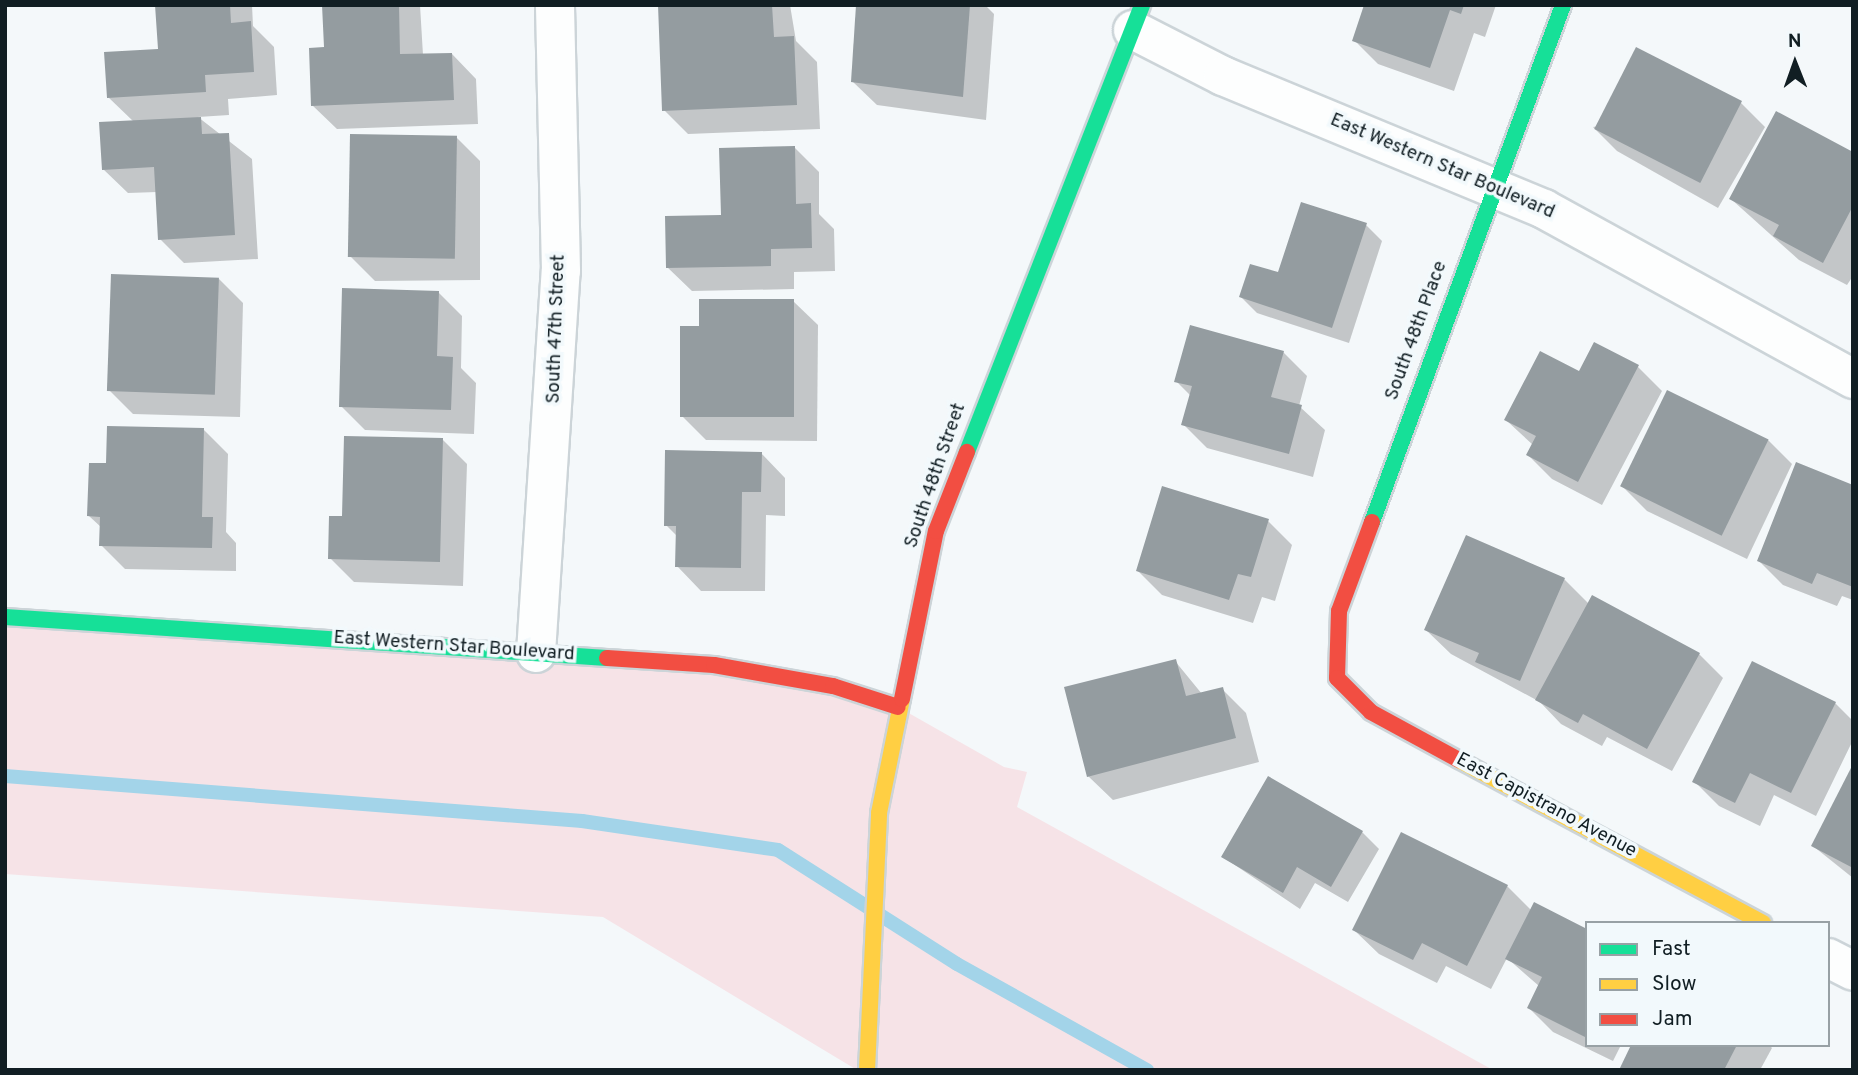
<!DOCTYPE html>
<style>
body{margin:0}
#map{position:relative;width:1858px;height:1075px;overflow:hidden;background:#f4f8fa;font-family:Overpass,sans-serif}
div>[style]{position:absolute}
.green>*{inset:0;background:#f6e3e7}
.shadow>*{inset:0;background:#0003}
.stream>*{height:14px;margin:-7px;padding:0 7px;transform-origin:7px;border-radius:7px;background:#a3d4e9}
.building>*{inset:0;background:#949ca0;transform-origin:0 0}
.roads{filter:drop-shadow(2px 0 #ccd4d8) drop-shadow(-2px 0 #ccd4d8) drop-shadow(0 2px #ccd4d8) drop-shadow(0 -2px #ccd4d8)}
.street>*{height:38px;margin:-19px;padding:0 19px;transform-origin:19px;border-radius:19px;background:#fdfefe}
.fast>*{height:16px;margin:-8px;padding:0 8px;transform-origin:8px;border-radius:8px;background:#16e098}
.slow>*{height:16px;margin:-8px;padding:0 8px;transform-origin:8px;border-radius:8px;background:#ffcf43}
.jam>*{height:16px;margin:-8px;padding:0 8px;transform-origin:8px;border-radius:8px;background:#f24e42}
span{translate:-50% -50%;white-space:nowrap;text-align:center;line-height:1.15;-webkit-text-stroke:7px #f2f9fc;paint-order:stroke}
.street-label{font-size:19px;color:#111e23}
.frame{position:absolute;inset:0;border:7px solid #111e23;pointer-events:none}
.legend{position:absolute;left:1585px;top:921px;width:245px;height:126px;box-sizing:border-box;background:#f2f9fc;border:2px solid #98a1a5;margin:0;padding:9px 12px;list-style:none;font-size:21px;color:#111e23}
.legend li{display:flex;align-items:center;gap:14px;height:35px}
.legend b{width:35px;border:2px solid #98a1a5}
.north{position:absolute;left:1760px;top:28px;width:70px;height:70px;-webkit-text-stroke:5px #f2f9fc;paint-order:stroke;rotate:359deg;font-size:19px;font-weight:700;line-height:28px;text-align:center;color:#111e23}
.north::after{content:'';display:block;margin:auto;width:24px;height:32px;background:#111e23;clip-path:polygon(50% 0,100% 100%,50% 72%,0 100%)}
</style>
<div id="map">
<div class="green">
<div style="clip-path:polygon(5px 617px,714px 665px,898px 707px,1004px 767px,1027px 772px,1017px 807px,1493px 1070px,857px 1070px,603px 917px,5px 874px)"></div>
</div>
<div class="shadow">
<div style="clip-path:polygon(157px 5px,252px 5px,253px 26px,274px 47px,277px 95px,228px 99px,229px 115px,198px 117px,252px 159px,258px 259px,184px 263px,160px 239px,157px 192px,128px 193px,103px 169px,134px 122px,108px 97px,160px 50px)"></div>
<div style="clip-path:polygon(324px 5px,420px 5px,423px 55px,452px 54px,476px 79px,478px 124px,337px 129px,312px 105px,326px 48px)"></div>
<div style="clip-path:polygon(660px 5px,790px 5px,796px 41px,817px 62px,820px 129px,688px 134px,664px 110px)"></div>
<div style="clip-path:polygon(858px 5px,985px 5px,994px 14px,986px 120px,877px 105px,852px 81px)"></div>
<div style="clip-path:polygon(1366px 5px,1496px 5px,1485px 37px,1474px 33px,1454px 91px,1378px 64px,1354px 40px)"></div>
<div style="clip-path:polygon(1741px 103px,1765px 127px,1718px 208px,1617px 151px,1593px 127px)"></div>
<div style="clip-path:polygon(456px 137px,480px 161px,480px 280px,375px 281px,351px 257px)"></div>
<div style="clip-path:polygon(795px 148px,819px 172px,819px 214px,834px 229px,835px 271px,794px 272px,794px 289px,692px 291px,667px 267px)"></div>
<div style="clip-path:polygon(1853px 154px,1853px 276px,1847px 285px,1799px 260px,1731px 199px)"></div>
<div style="clip-path:polygon(1366px 225px,1382px 241px,1349px 343px,1257px 313px,1241px 297px)"></div>
<div style="clip-path:polygon(219px 279px,243px 303px,240px 417px,133px 414px,109px 390px)"></div>
<div style="clip-path:polygon(438px 292px,462px 316px,461px 368px,476px 383px,474px 434px,365px 430px,341px 406px)"></div>
<div style="clip-path:polygon(793px 301px,818px 325px,817px 441px,706px 440px,682px 416px,701px 328px)"></div>
<div style="clip-path:polygon(1283px 352px,1307px 376px,1299px 406px,1325px 430px,1313px 477px,1207px 448px,1183px 424px,1191px 396px,1176px 381px)"></div>
<div style="clip-path:polygon(1638px 367px,1662px 391px,1602px 505px,1552px 479px,1528px 455px,1533px 445px,1506px 420px,1580px 373px)"></div>
<div style="clip-path:polygon(204px 430px,228px 454px,226px 532px,236px 543px,236px 571px,125px 569px,101px 545px,102px 528px,89px 516px,107px 465px)"></div>
<div style="clip-path:polygon(443px 440px,467px 464px,463px 586px,354px 582px,330px 558px,344px 518px)"></div>
<div style="clip-path:polygon(1768px 440px,1792px 464px,1747px 559px,1647px 511px,1623px 487px)"></div>
<div style="clip-path:polygon(761px 453px,785px 478px,785px 516px,766px 515px,765px 591px,701px 591px,677px 566px,678px 537px,666px 525px)"></div>
<div style="clip-path:polygon(1853px 487px,1853px 600px,1842px 596px,1837px 606px,1783px 585px,1759px 561px)"></div>
<div style="clip-path:polygon(1268px 521px,1292px 545px,1275px 601px,1262px 597px,1253px 623px,1162px 595px,1138px 571px)"></div>
<div style="clip-path:polygon(1564px 579px,1589px 604px,1699px 654px,1723px 678px,1672px 771px,1607px 737px,1602px 746px,1561px 724px,1540px 702px,1451px 654px,1426px 630px)"></div>
<div style="clip-path:polygon(1175px 661px,1202px 694px,1222px 689px,1246px 713px,1259px 762px,1113px 800px,1088px 776px)"></div>
<div style="clip-path:polygon(1835px 703px,1853px 721px,1853px 740px,1816px 816px,1774px 795px,1760px 826px,1719px 806px,1694px 781px)"></div>
<div style="clip-path:polygon(1853px 768px,1853px 878px,1813px 846px)"></div>
<div style="clip-path:polygon(1362px 832px,1379px 849px,1348px 902px,1315px 883px,1300px 909px,1223px 857px)"></div>
<div style="clip-path:polygon(1507px 886px,1532px 911px,1587px 931px,1587px 1045px,1621px 1045px,1613px 1061px,1553px 1032px,1529px 1008px,1539px 986px,1507px 958px,1491px 989px,1446px 966px,1437px 983px,1379px 954px,1354px 930px)"></div>
<div style="clip-path:polygon(1633px 1045px,1769px 1045px,1772px 1048px,1760px 1070px,1621px 1070px)"></div>
</div>
<div class="stream">
<div style="left:5px;top:776px;width:579px;rotate:4.46deg"></div>
<div style="left:582px;top:821px;width:198px;rotate:8.4deg"></div>
<div style="left:778px;top:850px;width:212px;rotate:32.5deg"></div>
<div style="left:957px;top:964px;width:218px;rotate:29.2deg"></div>
</div>
<div class="building">
<div style="clip-path:polygon(155px 5px,230px 5px,231px 23px,251px 21px,254px 72px,205px 75px,206px 92px,107px 98px,104px 52px,158px 49px)"></div>
<div style="clip-path:polygon(322px 5px,399px 5px,400px 54px,452px 53px,454px 100px,311px 106px,309px 48px,324px 47px)"></div>
<div style="clip-path:polygon(658px 5px,772px 5px,774px 37px,794px 36px,797px 105px,662px 111px)"></div>
<div style="clip-path:polygon(856px 5px,970px 5px,963px 97px,851px 82px)"></div>
<div style="clip-path:polygon(1364px 5px,1464px 5px,1461px 14px,1450px 10px,1430px 68px,1352px 41px)"></div>
<div style="left:1636px;top:47px;width:119px;height:92px;rotate:27deg"></div>
<div style="clip-path:polygon(1776px 111px,1853px 152px,1853px 206px,1823px 263px,1773px 236px,1779px 225px,1729px 199px)"></div>
<div style="clip-path:polygon(201px 117px,202px 134px,229px 133px,235px 235px,158px 240px,154px 167px,102px 170px,99px 122px)"></div>
<div style="left:350px;top:134px;width:107px;height:123px;rotate:1deg"></div>
<div style="clip-path:polygon(795px 146px,796px 204px,811px 203px,812px 248px,771px 249px,771px 266px,666px 268px,665px 216px,721px 215px,719px 148px)"></div>
<div style="clip-path:polygon(1301px 202px,1367px 223px,1332px 328px,1239px 297px,1250px 264px,1278px 272px)"></div>
<div style="left:111px;top:274px;width:108px;height:117px;rotate:2deg"></div>
<div style="clip-path:polygon(342px 288px,439px 291px,437px 356px,453px 357px,451px 410px,339px 407px)"></div>
<div style="clip-path:polygon(699px 299px,794px 299px,794px 417px,680px 417px,680px 326px,699px 326px)"></div>
<div style="clip-path:polygon(1190px 325px,1284px 351px,1271px 397px,1302px 405px,1289px 454px,1181px 425px,1192px 386px,1174px 382px)"></div>
<div style="clip-path:polygon(1594px 342px,1639px 365px,1578px 482px,1526px 455px,1536px 436px,1504px 420px,1540px 351px,1579px 371px)"></div>
<div style="left:1667px;top:390px;width:113px;height:107px;rotate:26deg"></div>
<div style="clip-path:polygon(107px 426px,204px 428px,202px 517px,213px 517px,212px 548px,99px 546px,100px 517px,87px 516px,89px 463px,106px 463px)"></div>
<div style="clip-path:polygon(344px 436px,443px 438px,440px 562px,328px 559px,329px 516px,342px 516px)"></div>
<div style="clip-path:polygon(665px 450px,762px 452px,761px 492px,742px 492px,741px 568px,675px 567px,676px 526px,664px 526px)"></div>
<div style="clip-path:polygon(1796px 462px,1853px 485px,1853px 587px,1817px 573px,1812px 584px,1757px 561px)"></div>
<div style="clip-path:polygon(1162px 486px,1269px 519px,1251px 577px,1238px 574px,1229px 600px,1136px 571px)"></div>
<div style="clip-path:polygon(1466px 535px,1565px 578px,1520px 681px,1475px 662px,1479px 653px,1424px 630px)"></div>
<div style="clip-path:polygon(1592px 595px,1700px 653px,1647px 749px,1583px 714px,1578px 723px,1535px 700px)"></div>
<div style="clip-path:polygon(1176px 659px,1186px 696px,1223px 687px,1236px 738px,1087px 777px,1064px 687px)"></div>
<div style="clip-path:polygon(1752px 661px,1836px 702px,1791px 793px,1750px 773px,1735px 803px,1692px 782px)"></div>
<div style="clip-path:polygon(1853px 764px,1853px 868px,1811px 846px)"></div>
<div style="clip-path:polygon(1268px 776px,1363px 831px,1331px 887px,1297px 867px,1283px 893px,1221px 857px)"></div>
<div style="clip-path:polygon(1401px 832px,1508px 885px,1467px 966px,1422px 943px,1413px 960px,1352px 930px)"></div>
<div style="clip-path:polygon(1534px 902px,1587px 929px,1587px 1038px,1527px 1008px,1542px 977px,1505px 959px)"></div>
<div style="clip-path:polygon(1631px 1045px,1737px 1045px,1724px 1070px,1619px 1070px)"></div>
</div>
<div class="roads">
<div class="street">
<div style="left:1133px;top:30px;width:101px;rotate:27.1deg"></div>
<div style="left:1223px;top:76px;width:347px;rotate:22.5deg"></div>
<div style="left:1544px;top:209px;width:353px;rotate:28.8deg"></div>
<div style="left:536px;top:653px;width:383px;rotate:-86.3deg"></div>
<div style="left:561px;top:271px;width:266px;rotate:-91.3deg"></div>
<div style="left:1828px;top:958px;width:28px;rotate:27deg"></div>
</div>
<div class="fast">
<div style="left:967px;top:452px;width:480px;rotate:-68.6deg"></div>
<div style="left:1372px;top:522px;width:551px;rotate:-69.72deg"></div>
<div style="left:5px;top:617px;width:603px;rotate:3.9deg"></div>
</div>
<div class="slow">
<div style="left:1459px;top:760px;width:345px;rotate:28.2deg"></div>
<div style="left:867px;top:1070px;width:257px;rotate:-87.3deg"></div>
<div style="left:879px;top:813px;width:116px;rotate:-78.6deg"></div>
</div>
<div class="jam">
<div style="left:1372px;top:522px;width:95px;rotate:110.3deg"></div>
<div style="left:1339px;top:611px;width:67px;rotate:91.7deg"></div>
<div style="left:1337px;top:678px;width:48px;rotate:45deg"></div>
<div style="left:1371px;top:712px;width:100px;rotate:28.6deg"></div>
<div style="left:607px;top:658px;width:107px;rotate:3.7deg"></div>
<div style="left:714px;top:665px;width:121px;rotate:10deg"></div>
<div style="left:833px;top:686px;width:68px;rotate:17.9deg"></div>
<div style="left:902px;top:699px;width:171px;rotate:-78.6deg"></div>
<div style="left:936px;top:531px;width:85px;rotate:-68.6deg"></div>
</div>
</div>
<div class="street-label">
<span style="left:1442px;top:167px;rotate:23deg">East Western Star Boulevard</span>
<span style="left:557px;top:329px;rotate:-88deg">South 47th Street</span>
<span style="left:1417px;top:331px;rotate:-70deg">South 48th Place</span>
<span style="left:936px;top:476px;rotate:-71deg">South 48th Street</span>
<span style="left:454px;top:647px;rotate:4deg">East Western Star Boulevard</span>
<span style="left:1546px;top:806px;rotate:28deg">East Capistrano Avenue</span>
</div>
<div class="frame"></div>
<ul class="legend">
<li><b style="height:9px;background:#16e098"></b>Fast</li>
<li><b style="height:9px;background:#ffcf43"></b>Slow</li>
<li><b style="height:9px;background:#f24e42"></b>Jam</li>
</ul>
<div class="north">N</div>
</div>
